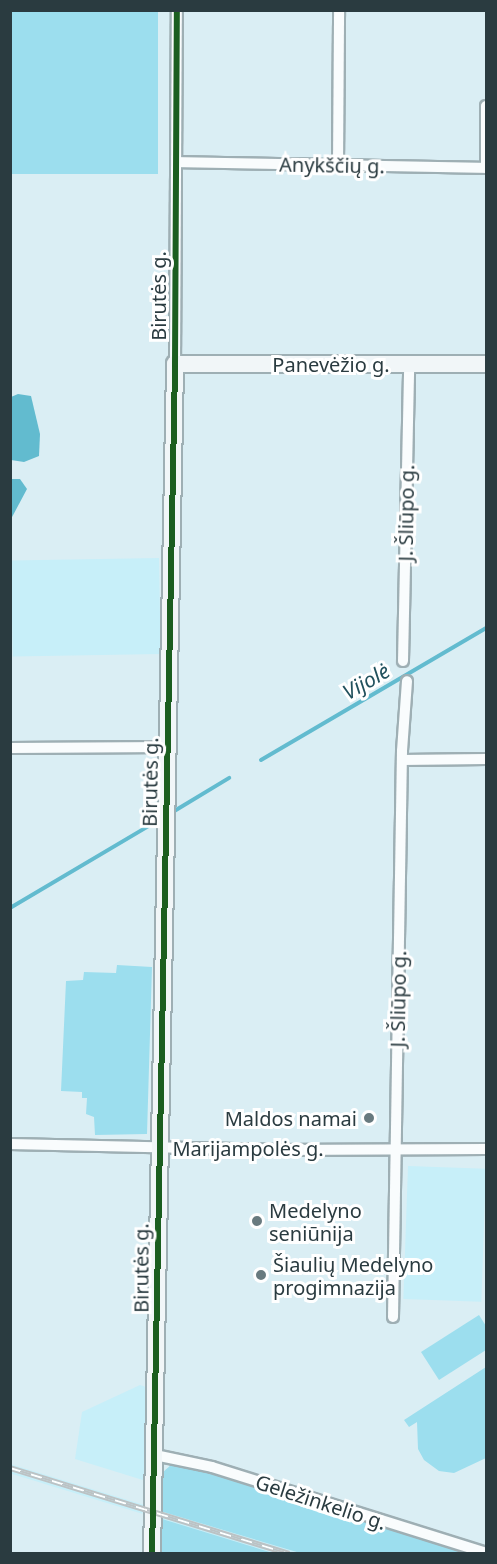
<!DOCTYPE html>
<meta charset="utf-8">
<style>
body{margin:0}
#map{position:relative;width:497px;height:1564px;overflow:hidden;background:#daeef4;font-family:"Noto Sans",sans-serif}
div>[style]{position:absolute}
.built>*{inset:0;background:#c7eff9;transform-origin:0 0}
.green>*{inset:0;background:#9cdeee;transform-origin:0 0}
.water>*{inset:0;background:#62bbcf}
.stream>*{height:4px;margin:-2px;padding:0 2px;transform-origin:2px;border-radius:2px;background:#62bbcf}
.roads{filter:drop-shadow(2px 0 #9eafb4) drop-shadow(-2px 0 #9eafb4) drop-shadow(0 2px #9eafb4) drop-shadow(0 -2px #9eafb4)}
.street>*{height:10px;margin:-5px;padding:0 5px;transform-origin:5px;border-radius:5px;background:#f9fcfd}
.secondary>*{height:16px;margin:-8px;padding:0 8px;transform-origin:8px;border-radius:8px;background:#f1f6f8}
.rail>*{height:6px;margin-top:-3px;transform-origin:0;background:repeating-linear-gradient(90deg,#fff 0 11px,#bcc2c4 0 22px);box-sizing:border-box;border-block:2px solid #bcc2c4}
.cycleway>*{height:6px;margin:-3px;padding:0 3px;transform-origin:3px;border-radius:3px;background:#1b5e20}
.dots>*{width:16px;height:16px;translate:-50% -50%;box-sizing:border-box;border:3px solid #fff;border-radius:50%}
span{translate:-50% -50%;white-space:nowrap;text-align:center;line-height:1.15;-webkit-text-stroke:6px #fff;paint-order:stroke}
.street-label{font-size:20px;color:#2a3b40}
.poi-label{font-size:20px;color:#2a3b40}
.right{translate:-100% -50%;text-align:right}
.left{translate:0 -50%;text-align:left}
.water-label{font-size:21px;color:#21515d;font-style:italic}
.frame{position:absolute;inset:0;border:12px solid #2a3b40;pointer-events:none}
</style>
<div id="map">
<div class="built">
<div style="left:159px;top:558px;width:96px;height:148px;rotate:89deg"></div>
<div style="left:408px;top:1166px;width:78px;height:133px;rotate:2deg"></div>
<div style="clip-path:polygon(140px 1385px,149px 1388px,146px 1481px,75px 1459px,82px 1412px)"></div>
<div style="left:10px;top:1464px;width:141px;height:9px;rotate:17deg"></div>
<div style="clip-path:polygon(160px 1511px,300px 1553px,273px 1553px,159px 1518px)"></div>
</div>
<div class="green">
<div style="left:10px;top:11px;width:148px;height:163px"></div>
<div style="clip-path:polygon(117px 965px,152px 967px,147px 1134px,95px 1135px,94px 1117px,86px 1114px,87px 1098px,82px 1098px,82px 1092px,61px 1091px,66px 981px,83px 980px,84px 972px,116px 973px)"></div>
<div style="clip-path:polygon(479px 1315px,486px 1326px,486px 1350px,439px 1380px,421px 1352px)"></div>
<div style="clip-path:polygon(486px 1367px,486px 1458px,454px 1473px,439px 1471px,424px 1460px,418px 1449px,417px 1422px,409px 1427px,404px 1420px)"></div>
<div style="clip-path:polygon(172px 1464px,187px 1465px,276px 1491px,471px 1553px,300px 1553px,160px 1511px,162px 1473px)"></div>
<div style="clip-path:polygon(159px 1518px,273px 1553px,159px 1554px)"></div>
</div>
<div class="water">
<div style="clip-path:polygon(18px 394px,31px 396px,40px 434px,39px 456px,24px 462px,11px 460px,11px 397px)"></div>
<div style="clip-path:polygon(11px 479px,20px 479px,27px 489px,11px 519px)"></div>
</div>
<div class="stream">
<div style="left:261px;top:760px;width:261px;rotate:-30.4deg"></div>
<div style="left:171px;top:813px;width:68px;rotate:-31.1deg"></div>
<div style="left:10px;top:908px;width:177px;rotate:-30.6deg"></div>
</div>
<div class="roads">
<div class="street">
<div style="left:177px;top:162px;width:309px;rotate:1.1deg"></div>
<div style="left:338px;top:165px;width:155px;rotate:-89.6deg"></div>
<div style="left:486px;top:168px;width:62px;rotate:-90deg"></div>
<div style="left:175px;top:364px;width:354px;rotate:-89.7deg"></div>
<div style="left:403px;top:661px;width:296px;rotate:-88.8deg"></div>
<div style="left:10px;top:748px;width:157px;rotate:-0.4deg"></div>
<div style="left:402px;top:760px;width:84px;rotate:-0.7deg"></div>
<div style="left:10px;top:1144px;width:269px;rotate:1.3deg"></div>
<div style="left:279px;top:1150px;width:207px;rotate:-0.3deg"></div>
<div style="left:393px;top:1317px;width:566px;rotate:-89.09deg"></div>
<div style="left:402px;top:751px;width:70px;rotate:-85.9deg"></div>
<div style="left:155px;top:1455px;width:58px;rotate:11.9deg"></div>
<div style="left:212px;top:1467px;width:287px;rotate:17.4deg"></div>
</div>
<div class="secondary">
<div style="left:152px;top:1554px;width:1190px;rotate:-88.89deg"></div>
<div style="left:175px;top:364px;width:311px"></div>
</div>
</div>
<div class="rail">
<div style="left:10px;top:1468px;width:292px;rotate:17.1deg"></div>
</div>
<div class="cycleway">
<div style="left:152px;top:1554px;width:1190px;rotate:-88.89deg"></div>
<div style="left:175px;top:364px;width:354px;rotate:-89.7deg"></div>
</div>
<div class="dots">
<div style="left:369px;top:1118px;background:#687a7f"></div>
<div style="left:257px;top:1221px;background:#687a7f"></div>
<div style="left:261px;top:1275px;background:#687a7f"></div>
</div>
<div class="street-label">
<span style="left:332px;top:165px;rotate:1deg">Anykščių g.</span>
<span style="left:158px;top:296px;rotate:-90deg">Birutės g.</span>
<span style="left:331px;top:364px">Panevėžio g.</span>
<span style="left:406px;top:513px;rotate:-89deg">J. Šliūpo g.</span>
<span style="left:150px;top:782px;rotate:-89deg">Birutės g.</span>
<span style="left:398px;top:999px;rotate:-89deg">J. Šliūpo g.</span>
<span style="left:248px;top:1148px">Marijampolės g.</span>
<span style="left:141px;top:1268px;rotate:-90deg">Birutės g.</span>
<span style="left:321px;top:1502px;rotate:18deg">Geležinkelio g.</span>
</div>
<div class="poi-label">
<span class="right" style="left:357px;top:1118px">Maldos namai</span>
<span class="left" style="left:269px;top:1222px">Medelyno<br>seniūnija</span>
<span class="left" style="left:273px;top:1276px">Šiaulių Medelyno<br>progimnazija</span>
</div>
<div class="water-label">
<span style="left:366px;top:681px;rotate:-30deg">Vijolė</span>
</div>
<div class="frame"></div>
</div>
